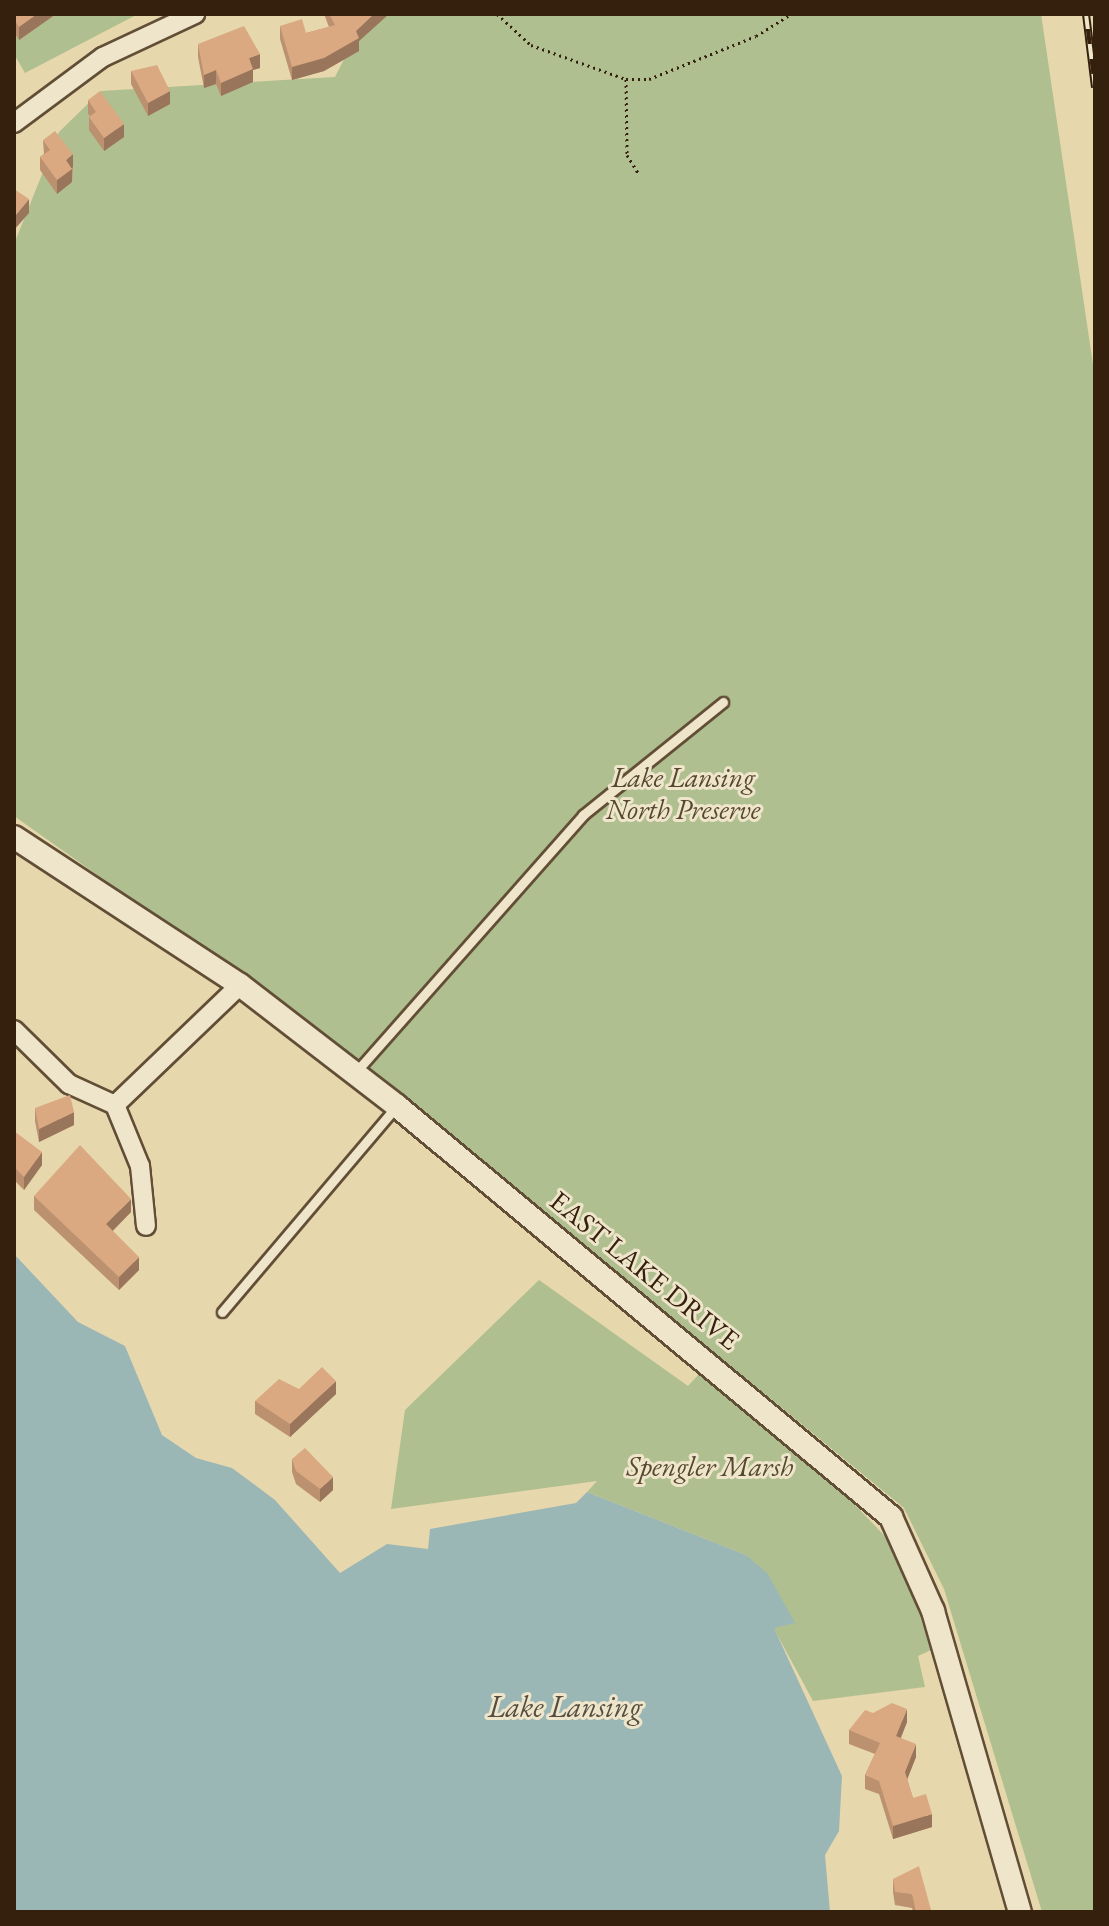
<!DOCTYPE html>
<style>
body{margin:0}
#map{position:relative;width:1109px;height:1926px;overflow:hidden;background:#e7d7ad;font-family:"EB Garamond",serif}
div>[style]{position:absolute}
.green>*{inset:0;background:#afbf8f}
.water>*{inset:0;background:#9bb7b5}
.path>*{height:3px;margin-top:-1.5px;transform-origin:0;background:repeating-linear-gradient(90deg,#35200e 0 2px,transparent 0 6px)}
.roads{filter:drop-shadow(2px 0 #624e36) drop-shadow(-2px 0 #624e36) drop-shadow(0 2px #624e36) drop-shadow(0 -2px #624e36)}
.service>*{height:9px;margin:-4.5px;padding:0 4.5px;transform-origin:4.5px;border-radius:4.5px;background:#efe5ca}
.minor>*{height:18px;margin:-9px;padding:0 9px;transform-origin:9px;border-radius:9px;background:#efe5ca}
.tertiary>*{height:22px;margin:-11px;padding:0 11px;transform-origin:11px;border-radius:11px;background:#efe5ca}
.rail>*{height:8px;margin-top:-4px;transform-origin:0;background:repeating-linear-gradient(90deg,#efe5ca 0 15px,#35200e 0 30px);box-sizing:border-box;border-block:2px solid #35200e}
.wall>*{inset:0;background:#bb9170}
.shaded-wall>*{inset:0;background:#99765b}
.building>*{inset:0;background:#daa982}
span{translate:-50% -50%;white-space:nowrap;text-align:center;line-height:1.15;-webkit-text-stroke:6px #efe5ca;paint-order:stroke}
.park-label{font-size:28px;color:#54482e;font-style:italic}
.street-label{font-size:28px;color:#35200e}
.water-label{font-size:30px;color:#544d40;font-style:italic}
.frame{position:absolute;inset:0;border:16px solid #35200e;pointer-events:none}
</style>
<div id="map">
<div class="green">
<div style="clip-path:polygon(14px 14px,138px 14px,25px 73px,14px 54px)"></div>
<div style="clip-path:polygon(367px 14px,1041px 14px,1095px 378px,1095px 1912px,1042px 1912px,944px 1589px,904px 1508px,346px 1051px,14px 816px,14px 244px,59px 132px,101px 91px,335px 77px)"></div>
<div style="clip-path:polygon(539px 1280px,688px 1386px,700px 1373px,835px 1484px,900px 1552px,931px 1650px,918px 1656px,925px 1687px,813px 1701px,773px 1627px,794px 1623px,746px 1555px,587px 1492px,597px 1481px,391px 1509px,405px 1410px)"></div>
</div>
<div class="water">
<div style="clip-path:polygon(14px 1254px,78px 1322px,125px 1346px,162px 1435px,196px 1458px,232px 1468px,275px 1500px,340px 1573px,387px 1544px,428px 1549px,430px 1529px,576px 1503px,587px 1492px,746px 1555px,768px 1574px,795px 1623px,774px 1628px,842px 1776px,839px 1831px,825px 1855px,830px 1912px,14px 1912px)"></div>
</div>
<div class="path">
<div style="left:497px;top:14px;width:46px;rotate:42.4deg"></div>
<div style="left:531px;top:45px;width:101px;rotate:19.7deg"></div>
<div style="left:626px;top:79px;width:23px"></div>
<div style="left:649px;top:79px;width:115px;rotate:-21.9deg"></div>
<div style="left:756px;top:36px;width:41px;rotate:-32.2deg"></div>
<div style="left:626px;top:79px;width:76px;rotate:89.2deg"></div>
<div style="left:627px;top:155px;width:22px;rotate:58deg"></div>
</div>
<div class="roads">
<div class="service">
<div style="left:354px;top:1074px;width:346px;rotate:-48.5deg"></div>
<div style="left:583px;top:815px;width:180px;rotate:-38.9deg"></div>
<div style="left:222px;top:1312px;width:270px;rotate:-49.7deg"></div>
</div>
<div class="minor">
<div style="left:14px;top:123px;width:111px;rotate:-36.6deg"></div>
<div style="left:103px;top:57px;width:102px;rotate:-25.1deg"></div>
<div style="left:14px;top:1030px;width:77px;rotate:44.5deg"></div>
<div style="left:69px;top:1084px;width:51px;rotate:24.5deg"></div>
<div style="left:115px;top:1105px;width:66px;rotate:67.7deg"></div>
<div style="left:140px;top:1166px;width:60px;rotate:84.3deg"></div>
<div style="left:115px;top:1105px;width:173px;rotate:-43.8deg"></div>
</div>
<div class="tertiary">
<div style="left:14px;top:837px;width:270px;rotate:33.2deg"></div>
<div style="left:240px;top:985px;width:198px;rotate:37.6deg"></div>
<div style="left:397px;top:1106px;width:643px;rotate:39.76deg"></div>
<div style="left:891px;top:1517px;width:103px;rotate:65.9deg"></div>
<div style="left:933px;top:1611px;width:313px;rotate:73.9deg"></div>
</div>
</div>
<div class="rail">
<div style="left:1086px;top:14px;width:74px;rotate:83deg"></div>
</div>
<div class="wall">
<div style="clip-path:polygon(14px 14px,56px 14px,19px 40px,14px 32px)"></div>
<div style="clip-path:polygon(324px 14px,389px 14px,359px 41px,359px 51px,324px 71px,292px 80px,280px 39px,280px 26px,306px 33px,329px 27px)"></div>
<div style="clip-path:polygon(198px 44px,260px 68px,253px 70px,253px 82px,221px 96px,216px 84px,204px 88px,198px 57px)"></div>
<div style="clip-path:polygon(131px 71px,170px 104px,148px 116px,131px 84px)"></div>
<div style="clip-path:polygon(88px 100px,124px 137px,104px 151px,89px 130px,89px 117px,90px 116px,88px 114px)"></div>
<div style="clip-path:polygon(43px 140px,73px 167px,72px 182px,57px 194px,40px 170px,40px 157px,44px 154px)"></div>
<div style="clip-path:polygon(35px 1108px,74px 1125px,39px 1142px,35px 1121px)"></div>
<div style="clip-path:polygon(14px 1131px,42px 1165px,24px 1190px,14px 1180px)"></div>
<div style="clip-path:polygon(34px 1196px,131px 1212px,113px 1231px,139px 1270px,119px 1290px,34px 1210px)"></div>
<div style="clip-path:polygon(299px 1389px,336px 1394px,290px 1437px,255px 1414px,255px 1401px)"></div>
<div style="clip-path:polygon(292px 1459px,333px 1490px,320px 1502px,296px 1484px,292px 1472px)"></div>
<div style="clip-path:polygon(873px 1713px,907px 1722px,901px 1738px,916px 1757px,907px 1779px,913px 1798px,932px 1827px,893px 1839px,879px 1794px,865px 1789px,865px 1775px,875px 1754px,849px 1744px,849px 1730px)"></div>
<div style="clip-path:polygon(893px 1879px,931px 1910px,931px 1912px,913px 1912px,912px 1908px,895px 1905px,893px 1892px)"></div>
</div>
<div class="shaded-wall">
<div style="clip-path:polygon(37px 14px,56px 14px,19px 40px,19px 27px)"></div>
<div style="clip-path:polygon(374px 14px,389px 14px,359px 41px,359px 51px,324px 71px,292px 80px,292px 67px,356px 31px)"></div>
<div style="clip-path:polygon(260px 54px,260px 68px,253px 70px,253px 82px,221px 96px,221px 83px,249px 58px)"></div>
<div style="clip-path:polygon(216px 70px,216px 84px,204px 88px,204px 75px)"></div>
<div style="clip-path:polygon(170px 91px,170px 104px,148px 116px,148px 103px)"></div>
<div style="clip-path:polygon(124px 124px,124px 137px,104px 151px,104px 138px)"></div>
<div style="clip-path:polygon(73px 154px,73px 167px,66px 173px,66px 160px)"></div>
<div style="clip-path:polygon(72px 169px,72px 182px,57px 194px,57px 180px)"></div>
<div style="clip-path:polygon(29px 199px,29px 213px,14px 230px,14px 217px)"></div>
<div style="clip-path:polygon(74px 1112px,74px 1125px,39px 1142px,39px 1129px)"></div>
<div style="clip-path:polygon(42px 1152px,42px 1165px,24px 1190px,24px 1177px)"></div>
<div style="clip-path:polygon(131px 1199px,131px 1212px,106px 1237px,106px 1224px)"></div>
<div style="clip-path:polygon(139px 1257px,139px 1270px,119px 1290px,119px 1277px)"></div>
<div style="clip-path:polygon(336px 1381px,336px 1394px,290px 1437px,290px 1424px)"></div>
<div style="clip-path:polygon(333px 1477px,333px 1490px,320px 1502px,320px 1489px)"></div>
<div style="clip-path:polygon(907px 1709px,907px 1722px,896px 1749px,896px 1736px)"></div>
<div style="clip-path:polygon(916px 1744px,916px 1757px,905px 1785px,905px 1772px)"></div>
<div style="clip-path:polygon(932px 1814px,932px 1827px,893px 1839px,893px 1826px)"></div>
</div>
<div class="building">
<div style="clip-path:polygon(14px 14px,37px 14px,19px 27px,14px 19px)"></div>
<div style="clip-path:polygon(329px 14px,374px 14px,356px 31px,359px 38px,324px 58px,292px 67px,280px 26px,302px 19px,306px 33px,335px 25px)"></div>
<div style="clip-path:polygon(244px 26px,260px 54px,249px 58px,253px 69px,221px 83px,216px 70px,204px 75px,198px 44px)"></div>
<div style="clip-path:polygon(157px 65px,170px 91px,148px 103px,131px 71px)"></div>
<div style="clip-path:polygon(100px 91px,124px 124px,104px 138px,89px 117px,96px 112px,88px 100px)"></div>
<div style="clip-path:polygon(55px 131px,73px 154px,66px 160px,72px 169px,57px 180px,40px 157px,50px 150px,43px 140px)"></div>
<div style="clip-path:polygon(14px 189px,29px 199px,14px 217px)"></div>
<div style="clip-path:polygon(70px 1095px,74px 1112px,39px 1129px,35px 1108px)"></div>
<div style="clip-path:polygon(14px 1131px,42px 1152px,24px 1177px,14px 1167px)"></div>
<div style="clip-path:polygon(80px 1145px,131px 1199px,106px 1224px,139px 1257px,119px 1277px,34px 1196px)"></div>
<div style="clip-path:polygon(322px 1367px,336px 1381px,290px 1424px,255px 1401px,279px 1379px,299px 1389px)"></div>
<div style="clip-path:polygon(305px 1448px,333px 1477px,320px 1489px,296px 1471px,292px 1459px)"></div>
<div style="clip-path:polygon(892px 1703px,907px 1709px,896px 1736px,916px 1744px,905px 1772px,913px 1798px,926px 1794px,932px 1814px,893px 1826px,879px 1781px,865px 1775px,880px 1743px,849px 1730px,865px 1710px,873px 1713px)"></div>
<div style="clip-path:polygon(919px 1866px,931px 1910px,916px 1912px,912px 1894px,895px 1892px,893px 1879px)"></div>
</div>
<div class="park-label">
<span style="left:683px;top:793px">Lake Lansing<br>North Preserve</span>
<span style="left:710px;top:1466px">Spengler Marsh</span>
</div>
<div class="street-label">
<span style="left:645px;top:1270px;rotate:39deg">EAST LAKE DRIVE</span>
</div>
<div class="water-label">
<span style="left:565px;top:1707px">Lake Lansing</span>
</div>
<div class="frame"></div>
</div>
